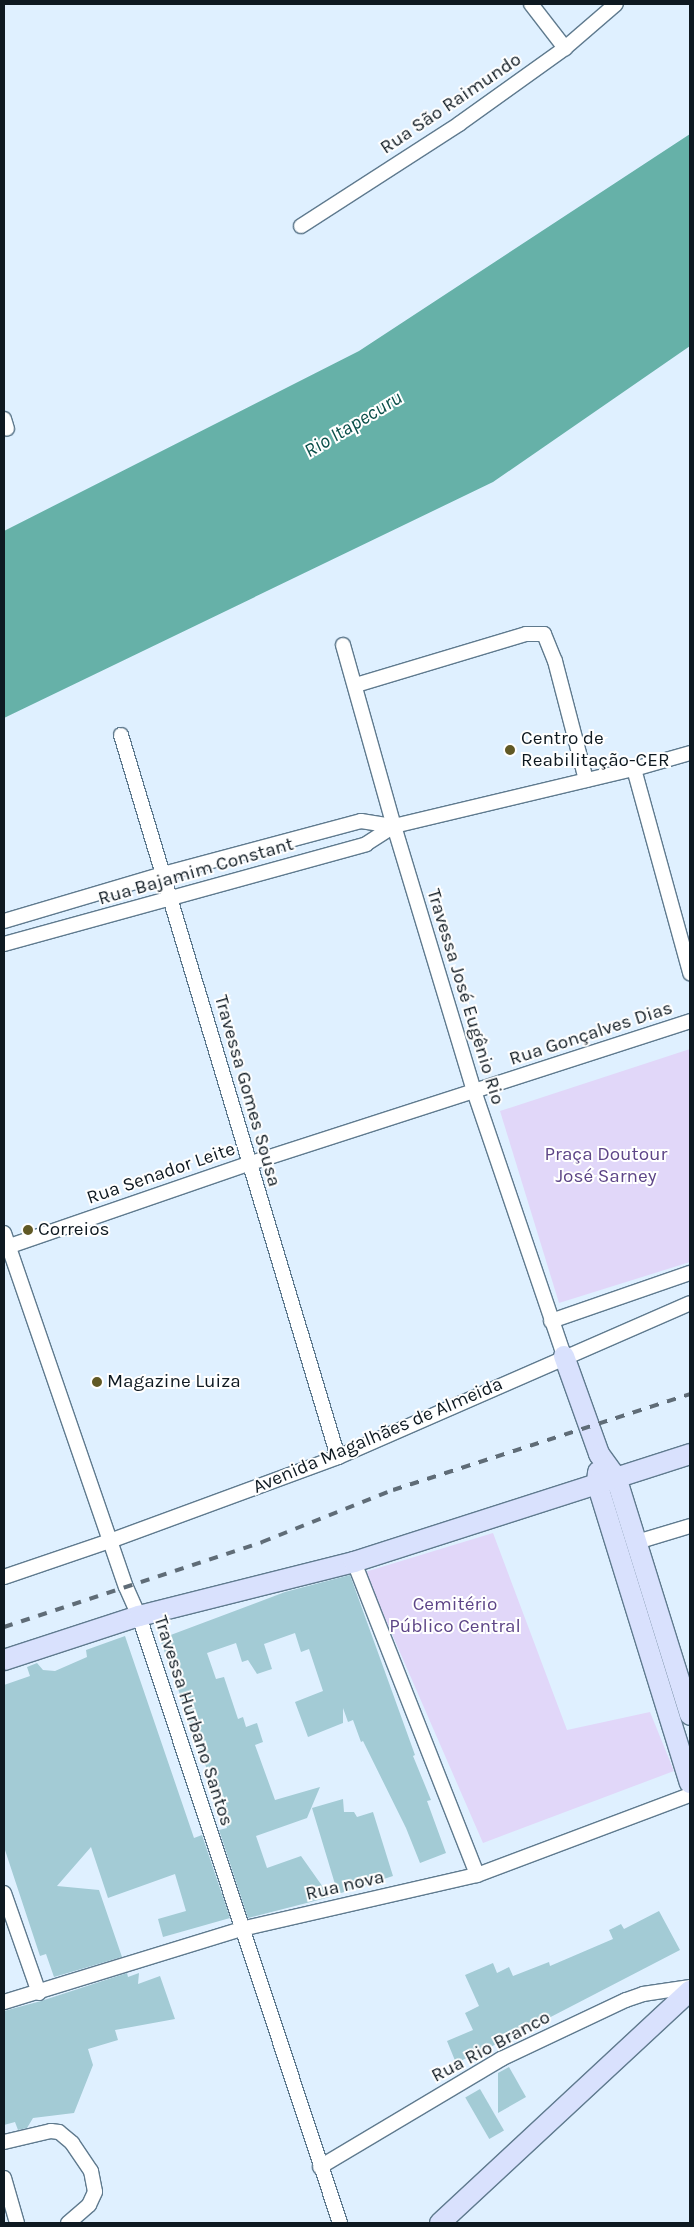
<!DOCTYPE html>
<meta charset="utf-8">
<style>
body{margin:0}
#map{position:relative;width:694px;height:2227px;overflow:hidden;background:#dff0ff;font-family:Karla,sans-serif}
div>[style]{position:absolute}
.green>*{inset:0;background:#e1d7f9}
.water>*{inset:0;background:#66b1a8}
.building>*{inset:0;background:#a3cbd5;transform-origin:0 0}
.roads{filter:drop-shadow(1px 0 #5f7a8e) drop-shadow(-1px 0 #5f7a8e) drop-shadow(0 1px #5f7a8e) drop-shadow(0 -1px #5f7a8e)}
.street>*{height:14px;margin:-7px;padding:0 7px;transform-origin:7px;border-radius:7px;background:#fff}
.secondary>*{height:20px;margin:-10px;padding:0 10px;transform-origin:10px;border-radius:10px;background:#d9e1fd}
.rail>*{height:4px;margin-top:-2px;transform-origin:0;background:repeating-linear-gradient(90deg,#5f6c77 0 9px,transparent 0 18px)}
.dots>*{width:14px;height:14px;translate:-50% -50%;box-sizing:border-box;border:2px solid #fff;border-radius:50%}
span{translate:-50% -50%;white-space:nowrap;text-align:center;line-height:1.15;-webkit-text-stroke:4px #fff;paint-order:stroke}
.street-label{font-size:19px;color:#0e1921}
.poi-label{font-size:19px;color:#0e1921}
.left{translate:0 -50%;text-align:left}
.park-label{font-size:19px;color:#5d4587}
.water-label{font-size:20px;color:#0a4f49;font-style:italic}
.frame{position:absolute;inset:0;border:5px solid #0e1921;pointer-events:none}
</style>
<div id="map">
<div class="green">
<div style="clip-path:polygon(690px 1049px,690px 1262px,559px 1303px,500px 1111px)"></div>
<div style="clip-path:polygon(493px 1533px,567px 1730px,650px 1712px,674px 1771px,483px 1843px,365px 1572px)"></div>
</div>
<div class="water">
<div style="clip-path:polygon(690px 134px,690px 346px,493px 482px,4px 718px,4px 531px,359px 351px)"></div>
</div>
<div class="building">
<div style="clip-path:polygon(350px 1575px,415px 1755px,413px 1756px,431px 1800px,427px 1801px,446px 1853px,420px 1863px,406px 1828px,363px 1741px,361px 1742px,353px 1720px,348px 1722px,343px 1708px,343px 1723px,308px 1737px,295px 1702px,323px 1691px,309px 1649px,301px 1652px,295px 1633px,264px 1644px,272px 1669px,257px 1674px,248px 1660px,242px 1662px,236px 1643px,207px 1653px,216px 1679px,224px 1677px,238px 1719px,243px 1717px,246px 1727px,257px 1723px,263px 1742px,255px 1745px,275px 1800px,320px 1787px,307px 1818px,256px 1836px,267px 1868px,301px 1856px,330px 1897px,248px 1918px,219px 1830px,227px 1828px,223px 1814px,160px 1639px,285px 1592px)"></div>
<div style="clip-path:polygon(125px 1636px,194px 1838px,202px 1835px,230px 1918px,163px 1937px,158px 1919px,186px 1911px,175px 1874px,108px 1898px,91px 1847px,57px 1886px,99px 1890px,122px 1957px,54px 1977px,46px 1954px,40px 1956px,4px 1847px,4px 1685px,30px 1676px,27px 1667px,37px 1663px,43px 1670px,55px 1671px,87px 1657px,86px 1650px)"></div>
<div style="clip-path:polygon(343px 1799px,344px 1812px,354px 1812px,357px 1817px,373px 1812px,393px 1876px,338px 1894px,312px 1808px)"></div>
<div style="clip-path:polygon(659px 1911px,680px 1950px,514px 2036px,456px 2063px,447px 2041px,473px 2030px,465px 2013px,479px 2006px,465px 1975px,493px 1963px,497px 1973px,509px 1967px,513px 1976px,549px 1962px,550px 1966px,613px 1939px,609px 1930px,621px 1924px,624px 1929px)"></div>
<div style="clip-path:polygon(127px 1973px,128px 1977px,139px 1973px,138px 1984px,160px 1976px,175px 2019px,115px 2030px,118px 2040px,88px 2049px,93px 2065px,74px 2113px,33px 2118px,27px 2128px,18px 2130px,15px 2122px,4px 2125px,4px 2011px,41px 2001px)"></div>
<div style="clip-path:polygon(509px 2067px,526px 2097px,498px 2113px,498px 2073px)"></div>
<div style="left:480px;top:2089px;width:48px;height:17px;rotate:60deg"></div>
</div>
<div class="roads">
<div class="street">
<div style="left:531px;top:4px;width:56px;rotate:52.3deg"></div>
<div style="left:301px;top:226px;width:188px;rotate:-32.8deg"></div>
<div style="left:459px;top:124px;width:130px;rotate:-35.6deg"></div>
<div style="left:565px;top:48px;width:67px;rotate:-40.8deg"></div>
<div style="left:4px;top:419px;width:10px;rotate:73deg"></div>
<div style="left:343px;top:645px;width:188px;rotate:74.3deg"></div>
<div style="left:394px;top:826px;width:277px;rotate:73.2deg"></div>
<div style="left:474px;top:1091px;width:280px;rotate:71.2deg"></div>
<div style="left:356px;top:685px;width:177px;rotate:-16.7deg"></div>
<div style="left:526px;top:634px;width:18px"></div>
<div style="left:544px;top:634px;width:29px;rotate:68deg"></div>
<div style="left:555px;top:661px;width:123px;rotate:75.4deg"></div>
<div style="left:121px;top:735px;width:754px;rotate:73.27deg"></div>
<div style="left:634px;top:769px;width:212px;rotate:74.6deg"></div>
<div style="left:4px;top:921px;width:166px;rotate:-16.5deg"></div>
<div style="left:163px;top:874px;width:205px;rotate:-15deg"></div>
<div style="left:361px;top:821px;width:33px;rotate:9deg"></div>
<div style="left:4px;top:944px;width:376px;rotate:-15.4deg"></div>
<div style="left:366px;top:844px;width:33px;rotate:-33deg"></div>
<div style="left:394px;top:826px;width:247px;rotate:-13.4deg"></div>
<div style="left:634px;top:769px;width:58px;rotate:-15.9deg"></div>
<div style="left:4px;top:1233px;width:374px;rotate:71deg"></div>
<div style="left:126px;top:1587px;width:32px;rotate:66deg"></div>
<div style="left:139px;top:1616px;width:639px;rotate:71.68deg"></div>
<div style="left:4px;top:1248px;width:258px;rotate:-19deg"></div>
<div style="left:248px;top:1164px;width:465px;rotate:-17.9deg"></div>
<div style="left:551px;top:1321px;width:147px;rotate:-19.1deg"></div>
<div style="left:637px;top:1542px;width:55px;rotate:-16.8deg"></div>
<div style="left:354px;top:1562px;width:336px;rotate:68.5deg"></div>
<div style="left:4px;top:1577px;width:112px;rotate:-18.8deg"></div>
<div style="left:110px;top:1541px;width:243px;rotate:-20.2deg"></div>
<div style="left:338px;top:1457px;width:384px;rotate:-23.6deg"></div>
<div style="left:4px;top:1893px;width:106px;rotate:70.7deg"></div>
<div style="left:4px;top:2002px;width:248px;rotate:-17.1deg"></div>
<div style="left:241px;top:1929px;width:242px;rotate:-12.9deg"></div>
<div style="left:477px;top:1875px;width:228px;rotate:-20.6deg"></div>
<div style="left:4px;top:2142px;width:48px;rotate:-13.2deg"></div>
<div style="left:51px;top:2131px;width:8px;rotate:7deg"></div>
<div style="left:59px;top:2132px;width:17px;rotate:40deg"></div>
<div style="left:72px;top:2143px;width:34px;rotate:56deg"></div>
<div style="left:91px;top:2171px;width:21px;rotate:79deg"></div>
<div style="left:95px;top:2192px;width:14px;rotate:115deg"></div>
<div style="left:89px;top:2205px;width:28px;rotate:139deg"></div>
<div style="left:320px;top:2167px;width:211px;rotate:-30.8deg"></div>
<div style="left:501px;top:2059px;width:138px;rotate:-25.3deg"></div>
<div style="left:626px;top:2000px;width:18px;rotate:-19deg"></div>
<div style="left:643px;top:1994px;width:48px;rotate:-8.5deg"></div>
<div style="left:4px;top:2178px;width:47px;rotate:73.9deg"></div>
</div>
<div class="secondary">
<div style="left:564px;top:1356px;width:104px;rotate:70.3deg"></div>
<div style="left:599px;top:1454px;width:29px;rotate:54deg"></div>
<div style="left:616px;top:1477px;width:249px;rotate:72.7deg"></div>
<div style="left:598px;top:1472px;width:11px;rotate:95deg"></div>
<div style="left:597px;top:1483px;width:314px;rotate:72.8deg"></div>
<div style="left:4px;top:1660px;width:142px;rotate:-18.1deg"></div>
<div style="left:139px;top:1616px;width:222px;rotate:-14.1deg"></div>
<div style="left:354px;top:1562px;width:353px;rotate:-17.8deg"></div>
<div style="left:440px;top:2223px;width:341px;rotate:-42.9deg"></div>
</div>
</div>
<div class="rail">
<div style="left:4px;top:1627px;width:272px;rotate:-18.2deg"></div>
<div style="left:262px;top:1542px;width:141px;rotate:-21.7deg"></div>
<div style="left:393px;top:1490px;width:312px;rotate:-17.9deg"></div>
</div>
<div class="dots">
<div style="left:510px;top:750px;background:#615925"></div>
<div style="left:28px;top:1230px;background:#615925"></div>
<div style="left:97px;top:1382px;background:#615925"></div>
</div>
<div class="street-label">
<span style="left:451px;top:104px;rotate:-34deg">Rua São Raimundo</span>
<span style="left:196px;top:872px;rotate:-16deg">Rua Bajamim Constant</span>
<span style="left:465px;top:997px;rotate:73deg">Travessa José Eugênio Rio</span>
<span style="left:591px;top:1034px;rotate:-18deg">Rua Gonçalves Dias</span>
<span style="left:247px;top:1091px;rotate:74deg">Travessa Gomes Sousa</span>
<span style="left:161px;top:1174px;rotate:-19deg">Rua Senador Leite</span>
<span style="left:378px;top:1436px;rotate:-23deg">Avenida Magalhães de Almeida</span>
<span style="left:193px;top:1721px;rotate:72deg">Travessa Hurbano Santos</span>
<span style="left:345px;top:1886px;rotate:-13deg">Rua nova</span>
<span style="left:491px;top:2047px;rotate:-28deg">Rua Rio Branco</span>
</div>
<div class="poi-label">
<span class="left" style="left:521px;top:750px">Centro de<br>Reabilitação-CER</span>
<span class="left" style="left:38px;top:1230px">Correios</span>
<span class="left" style="left:107px;top:1382px">Magazine Luiza</span>
</div>
<div class="park-label">
<span style="left:606px;top:1166px">Praça Doutour<br>José Sarney</span>
<span style="left:455px;top:1616px">Cemitério<br>Público Central</span>
</div>
<div class="water-label">
<span style="left:353px;top:424px;rotate:-31deg">Rio Itapecuru</span>
</div>
<div class="frame"></div>
</div>
